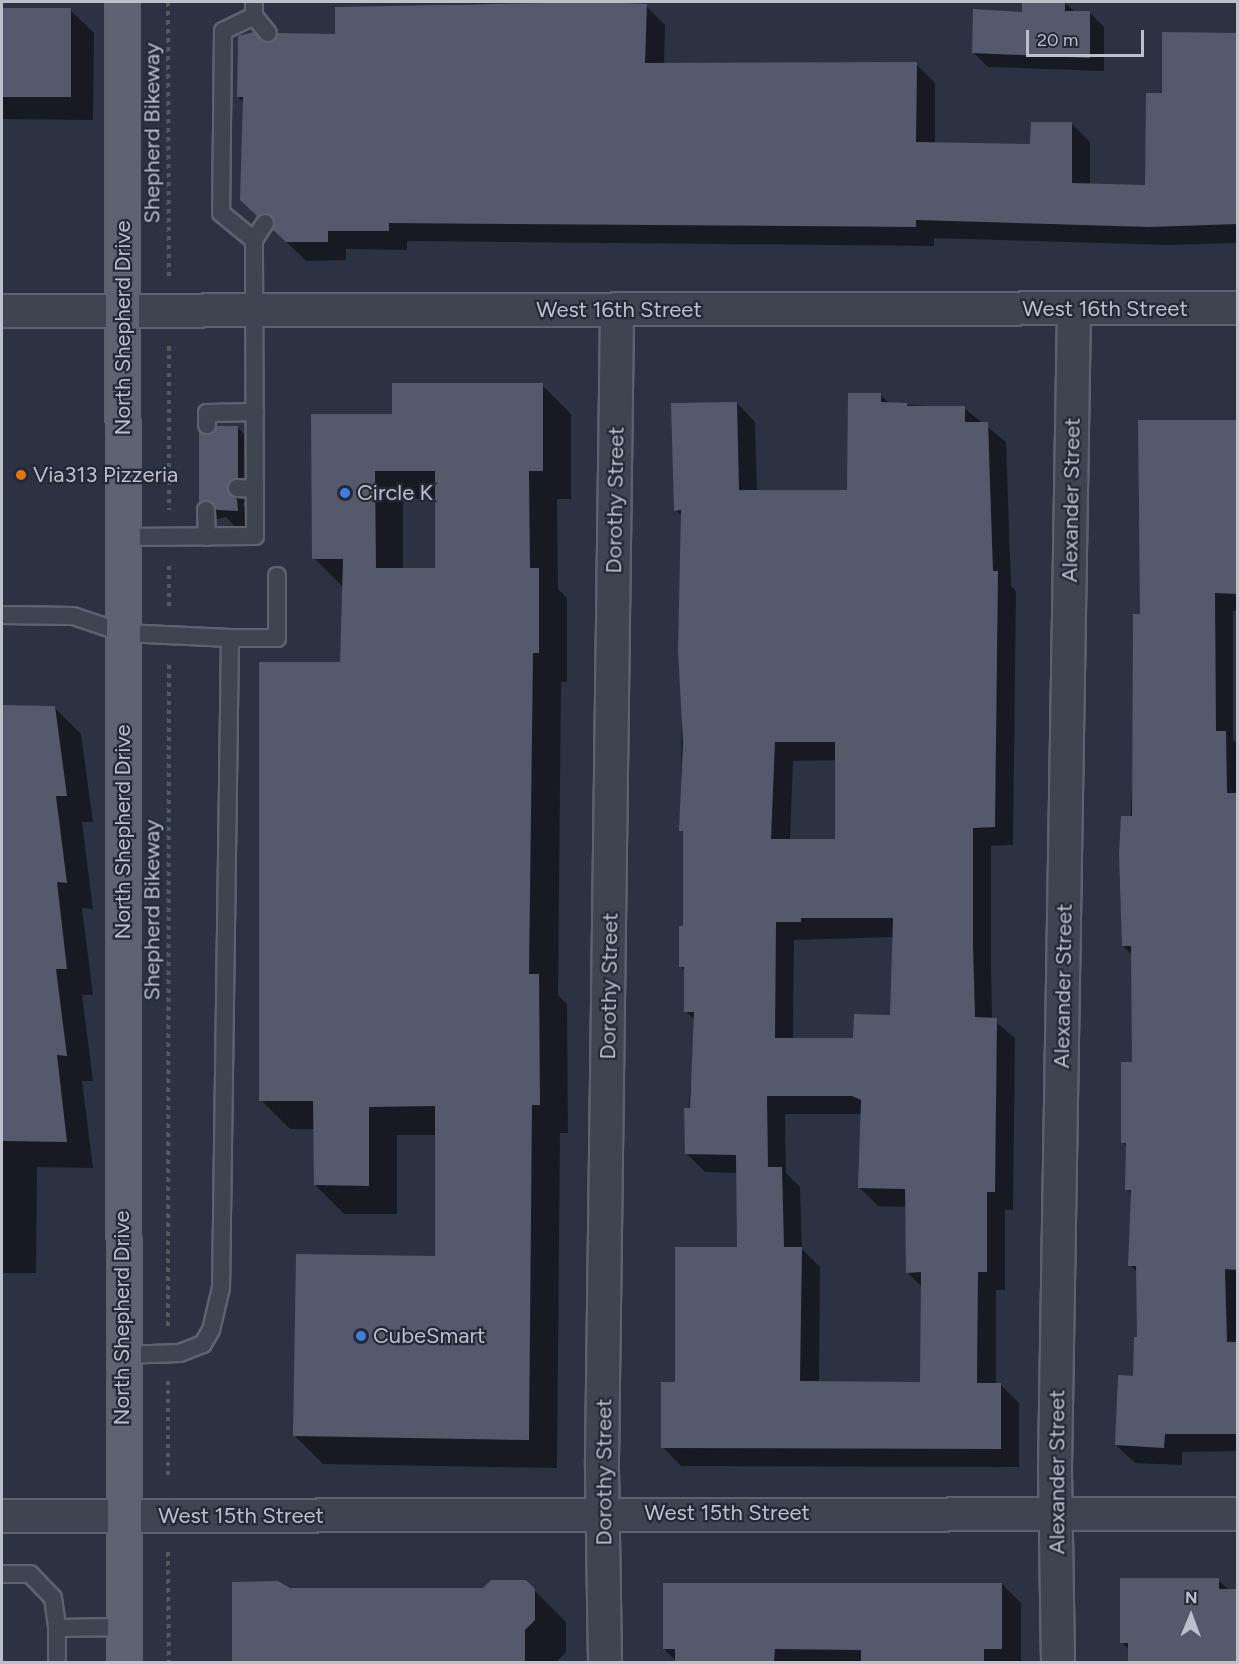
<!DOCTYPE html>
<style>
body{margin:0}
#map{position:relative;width:1239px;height:1664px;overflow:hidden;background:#2b3241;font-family:Figtree,sans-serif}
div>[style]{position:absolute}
.shadow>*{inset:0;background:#0007}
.building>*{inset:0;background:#545a6c;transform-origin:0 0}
.path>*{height:4px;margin-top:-2px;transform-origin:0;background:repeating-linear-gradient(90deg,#4d5c61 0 4.5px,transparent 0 9px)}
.roads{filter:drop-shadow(2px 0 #5d626f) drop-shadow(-2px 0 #5d626f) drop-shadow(0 2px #5d626f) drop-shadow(0 -2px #5d626f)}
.service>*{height:16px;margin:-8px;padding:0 8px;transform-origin:8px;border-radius:8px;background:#3f4451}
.minor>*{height:32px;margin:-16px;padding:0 16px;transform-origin:16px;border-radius:16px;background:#3f4451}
.primary>*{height:33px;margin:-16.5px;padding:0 16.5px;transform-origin:16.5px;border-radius:16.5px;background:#5d6371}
.dots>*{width:16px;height:16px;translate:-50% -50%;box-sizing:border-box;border:3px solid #232937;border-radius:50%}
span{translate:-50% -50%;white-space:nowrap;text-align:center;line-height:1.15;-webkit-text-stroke:4.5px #232937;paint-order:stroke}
.street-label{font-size:22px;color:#bcc0cb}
.poi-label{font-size:22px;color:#bcc0cb}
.left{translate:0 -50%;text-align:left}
.frame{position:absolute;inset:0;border:3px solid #bcc0cb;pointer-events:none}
.north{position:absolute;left:1161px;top:1586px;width:60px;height:60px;-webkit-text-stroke:4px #232937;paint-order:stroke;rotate:1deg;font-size:16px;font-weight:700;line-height:24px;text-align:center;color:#bcc0cb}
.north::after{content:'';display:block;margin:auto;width:21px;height:27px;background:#bcc0cb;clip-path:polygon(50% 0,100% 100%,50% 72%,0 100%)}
.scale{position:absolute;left:1026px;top:30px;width:118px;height:27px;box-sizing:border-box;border:3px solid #bcc0cb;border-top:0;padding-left:8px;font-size:18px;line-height:21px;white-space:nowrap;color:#bcc0cb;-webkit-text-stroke:4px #232937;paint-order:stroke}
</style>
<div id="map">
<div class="shadow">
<div style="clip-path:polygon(1024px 2px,1064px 2px,1076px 13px,1090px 13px,1104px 27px,1104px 71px,988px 67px,973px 52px,1024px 14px)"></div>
<div style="clip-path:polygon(470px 4px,646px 6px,665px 25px,664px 64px,916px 64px,935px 83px,935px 144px,1032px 145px,1071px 123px,1090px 142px,1090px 185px,1147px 187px,1163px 94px,1238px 34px,1238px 243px,1168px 245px,934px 238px,934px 246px,407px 241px,407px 250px,346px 249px,346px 260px,306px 261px,241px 199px,244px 103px,238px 97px,239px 36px,253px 34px,269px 45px,339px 54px,380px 9px)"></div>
<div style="clip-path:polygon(2px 9px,70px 10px,94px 33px,93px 120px,2px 119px)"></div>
<div style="clip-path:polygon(evenodd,542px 385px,571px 414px,571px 499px,557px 499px,558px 589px,567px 598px,567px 682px,561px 682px,558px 995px,567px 1004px,568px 1133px,560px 1133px,557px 1468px,323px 1464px,295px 1436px,436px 1258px,436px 1135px,397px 1135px,397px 1214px,344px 1214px,315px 1185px,315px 1129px,290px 1129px,261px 1100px,341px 664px,343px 587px,314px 558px,393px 415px,542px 385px,403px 499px,436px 499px,437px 569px,403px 569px,403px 499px)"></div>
<div style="clip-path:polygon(evenodd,881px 395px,890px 404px,964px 408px,1006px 442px,1011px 586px,1016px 591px,1013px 845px,991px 846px,991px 964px,992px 1019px,1015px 1038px,1013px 1210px,1005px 1210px,1005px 1290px,996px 1290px,996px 1384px,1000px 1384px,1019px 1403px,1019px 1467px,681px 1466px,663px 1447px,676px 1383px,739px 1248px,737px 1173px,705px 1172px,686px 1153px,695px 1021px,686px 1011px,686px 972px,680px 966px,684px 928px,685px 834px,681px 830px,683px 517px,675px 510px,737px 403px,755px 422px,757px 491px,849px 492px,881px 395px,836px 760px,836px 841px,790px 840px,793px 761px,836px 760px,881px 395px,893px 937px,891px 1017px,855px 1039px,793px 1039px,794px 940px,893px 937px,881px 395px,785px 1114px,862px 1114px,859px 1187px,878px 1206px,907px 1207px,907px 1272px,922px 1287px,921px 1383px,819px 1383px,820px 1267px,802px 1249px,800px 1187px,786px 1173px,785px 1114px)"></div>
<div style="clip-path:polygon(1238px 422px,1238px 611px,1233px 611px,1233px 740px,1238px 744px,1238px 1451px,1182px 1452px,1182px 1465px,1135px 1463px,1116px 1445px,1135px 1377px,1139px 1338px,1138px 1273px,1130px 1265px,1132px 1194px,1127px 1189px,1128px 1148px,1122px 1142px,1133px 1064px,1132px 955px,1123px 946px,1142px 615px)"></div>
<div style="clip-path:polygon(218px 427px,237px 427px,254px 444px,254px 494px,245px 498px,243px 506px,254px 517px,254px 527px,235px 527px,226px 517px,217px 519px,200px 502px,208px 437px)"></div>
<div style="clip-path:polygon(2px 707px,54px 707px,81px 734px,93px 822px,82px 822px,93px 909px,82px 908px,93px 995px,82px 995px,93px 1081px,82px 1081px,93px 1168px,37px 1167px,36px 1273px,2px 1273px)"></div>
<div style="clip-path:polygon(1218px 1580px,1229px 1590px,1238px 1590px,1238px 1662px,1129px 1662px,1129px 1650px,1121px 1642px)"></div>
<div style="clip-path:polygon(233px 1584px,289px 1590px,534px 1590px,566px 1622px,566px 1652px,556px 1662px,233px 1662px)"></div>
<div style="clip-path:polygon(1002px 1584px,1021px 1603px,1021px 1662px,677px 1662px,664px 1649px)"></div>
</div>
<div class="building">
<div style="clip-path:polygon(600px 2px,647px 4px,645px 63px,917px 62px,916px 142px,1030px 144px,1031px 122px,1072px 122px,1072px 183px,1145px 185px,1146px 93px,1162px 93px,1162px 32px,1238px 33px,1238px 224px,1149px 227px,916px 220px,916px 227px,389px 223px,389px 231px,328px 231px,328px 242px,286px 242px,273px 230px,275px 223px,271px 215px,257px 216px,240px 200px,243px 97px,237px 97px,238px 36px,254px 32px,269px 43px,278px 33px,335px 34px,335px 7px)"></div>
<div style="clip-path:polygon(1022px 2px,1065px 2px,1065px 11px,1090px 11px,1090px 58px,972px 53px,973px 9px,1022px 12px)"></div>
<div style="left:2px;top:8px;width:69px;height:89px"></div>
<div style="clip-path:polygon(evenodd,392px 383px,543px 383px,543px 471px,529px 471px,530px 568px,539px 568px,539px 653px,533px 653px,529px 974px,539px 974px,540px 1105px,532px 1105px,529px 1440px,293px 1436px,296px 1254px,435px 1256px,435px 1106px,369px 1107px,369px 1186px,314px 1185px,313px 1101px,259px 1101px,259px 662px,340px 662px,343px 559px,312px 559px,311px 414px,392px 414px,392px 383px,375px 471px,435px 471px,435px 568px,376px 568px,375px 471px)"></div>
<div style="clip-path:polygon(evenodd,848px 393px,881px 393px,881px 402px,907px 403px,907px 406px,965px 406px,965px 422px,988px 422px,993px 571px,998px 571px,995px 827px,973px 828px,973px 944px,975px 1017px,997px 1018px,995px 1192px,987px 1192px,987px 1272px,978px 1272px,977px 1383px,1001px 1383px,1001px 1449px,661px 1448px,661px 1382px,675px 1382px,675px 1247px,737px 1247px,736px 1155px,685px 1154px,684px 1108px,690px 1108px,694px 1012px,684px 1012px,684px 967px,679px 967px,679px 926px,683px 926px,683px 831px,679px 831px,683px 743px,678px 650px,681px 510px,674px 511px,671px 403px,737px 402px,739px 490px,847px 490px,848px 393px,775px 742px,835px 742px,835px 839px,771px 839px,775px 742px,848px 393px,801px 918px,893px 918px,890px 1015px,854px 1014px,853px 1038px,775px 1038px,776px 922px,801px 922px,801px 918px,848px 393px,767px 1096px,852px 1096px,861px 1100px,858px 1188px,905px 1189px,906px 1273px,921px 1272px,920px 1382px,800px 1381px,802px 1247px,784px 1247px,782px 1167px,768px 1167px,767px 1096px)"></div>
<div style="clip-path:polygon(1138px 420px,1238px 420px,1238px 594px,1215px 593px,1216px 731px,1226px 731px,1227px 793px,1238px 793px,1238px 1270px,1225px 1269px,1227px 1342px,1237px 1342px,1236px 1434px,1165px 1434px,1164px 1448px,1115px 1445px,1118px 1375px,1133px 1376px,1134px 1337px,1137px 1337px,1136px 1266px,1128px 1266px,1131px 1190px,1125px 1190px,1126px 1143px,1121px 1143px,1121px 1062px,1132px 1062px,1131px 946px,1122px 946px,1119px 854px,1121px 816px,1132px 816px,1133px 614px,1140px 614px)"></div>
<div style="clip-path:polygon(217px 426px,238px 426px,238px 478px,229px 482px,227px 488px,231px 496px,237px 499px,238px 511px,217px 510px,206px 500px,199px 503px,199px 431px,212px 434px)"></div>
<div style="clip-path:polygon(2px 705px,55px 706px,67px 796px,56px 796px,67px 883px,57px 882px,67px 969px,56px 969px,67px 1056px,57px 1055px,67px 1142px,2px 1141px)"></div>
<div style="clip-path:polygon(1120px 1578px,1219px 1578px,1219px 1589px,1238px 1589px,1238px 1662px,1128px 1662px,1128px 1643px,1120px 1643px)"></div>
<div style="clip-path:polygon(491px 1580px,526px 1580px,535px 1589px,535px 1620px,525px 1630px,525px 1662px,232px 1662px,232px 1582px,278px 1581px,290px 1588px,483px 1588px)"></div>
<div style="clip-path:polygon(663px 1583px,1002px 1583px,1002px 1649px,984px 1649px,984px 1662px,861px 1662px,861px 1650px,775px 1649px,774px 1662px,675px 1662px,675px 1649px,663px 1649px)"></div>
</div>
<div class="path">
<div style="left:168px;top:2px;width:274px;rotate:89.8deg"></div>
<div style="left:169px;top:346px;width:164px;rotate:90deg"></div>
<div style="left:169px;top:606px;width:41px;rotate:-90deg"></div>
<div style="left:168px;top:1326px;width:662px;rotate:-89.91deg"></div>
<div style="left:168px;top:1381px;width:98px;rotate:90deg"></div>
<div style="left:168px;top:1552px;width:110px;rotate:89.5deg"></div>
</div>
<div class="roads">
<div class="service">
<div style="left:254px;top:2px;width:14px;rotate:90deg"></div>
<div style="left:254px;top:16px;width:22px;rotate:51deg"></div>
<div style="left:254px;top:16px;width:34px;rotate:154deg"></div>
<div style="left:223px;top:31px;width:182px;rotate:90.6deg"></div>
<div style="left:221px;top:213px;width:43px;rotate:39.3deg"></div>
<div style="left:207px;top:425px;width:12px;rotate:-90deg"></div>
<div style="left:207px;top:413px;width:48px;rotate:-1.2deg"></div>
<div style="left:237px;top:488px;width:18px;rotate:3deg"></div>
<div style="left:206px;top:510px;width:27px;rotate:88deg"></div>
<div style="left:124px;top:537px;width:131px;rotate:-0.4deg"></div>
<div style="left:255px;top:536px;width:296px;rotate:-90.2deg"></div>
<div style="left:254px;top:240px;width:20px;rotate:-57deg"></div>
<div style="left:2px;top:615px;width:71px;rotate:0.8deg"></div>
<div style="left:73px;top:616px;width:54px;rotate:18.4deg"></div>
<div style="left:124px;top:633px;width:106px;rotate:2.7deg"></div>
<div style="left:230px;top:638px;width:650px;rotate:90.79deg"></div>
<div style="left:221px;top:1288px;width:43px;rotate:103.4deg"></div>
<div style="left:211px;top:1330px;width:16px;rotate:120deg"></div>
<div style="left:203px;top:1344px;width:25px;rotate:159deg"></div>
<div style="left:180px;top:1353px;width:59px;rotate:178.1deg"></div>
<div style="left:230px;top:638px;width:47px"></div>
<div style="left:277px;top:638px;width:62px;rotate:-90deg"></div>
<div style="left:2px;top:1574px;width:28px"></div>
<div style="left:30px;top:1574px;width:33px;rotate:46deg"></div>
<div style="left:53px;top:1598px;width:30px;rotate:82deg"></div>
<div style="left:57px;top:1628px;width:66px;rotate:-0.9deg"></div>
<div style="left:57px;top:1628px;width:34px;rotate:90deg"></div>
</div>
<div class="minor">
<div style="left:2px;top:311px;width:1236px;rotate:-0.14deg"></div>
<div style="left:2px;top:1516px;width:1236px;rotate:-0.09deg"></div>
<div style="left:605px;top:1662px;width:202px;rotate:-90.9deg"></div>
<div style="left:602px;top:1460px;width:1150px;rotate:-89.25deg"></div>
<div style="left:1058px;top:1662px;width:195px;rotate:-90.9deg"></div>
<div style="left:1055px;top:1467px;width:1158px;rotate:-89.06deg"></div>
</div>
<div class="primary">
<div style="left:122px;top:2px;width:1660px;rotate:89.93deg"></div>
</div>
</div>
<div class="dots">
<div style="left:21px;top:475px;background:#e8710a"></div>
<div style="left:345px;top:493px;background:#3f7fe0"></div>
<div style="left:361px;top:1336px;background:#3f7fe0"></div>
</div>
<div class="street-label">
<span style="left:152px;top:133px;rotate:-90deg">Shepherd Bikeway</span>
<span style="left:1105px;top:309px">West 16th Street</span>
<span style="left:619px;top:310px">West 16th Street</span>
<span style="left:123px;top:328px;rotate:-90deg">North Shepherd Drive</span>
<span style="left:615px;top:500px;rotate:-89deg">Dorothy Street</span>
<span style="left:1071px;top:500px;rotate:-89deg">Alexander Street</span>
<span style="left:123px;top:832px;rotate:-90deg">North Shepherd Drive</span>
<span style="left:152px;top:910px;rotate:-90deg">Shepherd Bikeway</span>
<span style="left:609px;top:986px;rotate:-89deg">Dorothy Street</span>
<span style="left:1063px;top:986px;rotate:-89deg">Alexander Street</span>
<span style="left:122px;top:1318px;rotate:-90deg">North Shepherd Drive</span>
<span style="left:604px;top:1472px;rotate:-90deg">Dorothy Street</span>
<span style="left:1057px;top:1472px;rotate:-90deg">Alexander Street</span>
<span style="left:727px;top:1513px">West 15th Street</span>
<span style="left:241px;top:1516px">West 15th Street</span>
</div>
<div class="poi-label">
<span class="left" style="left:33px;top:475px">Via313 Pizzeria</span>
<span class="left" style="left:357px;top:493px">Circle K</span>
<span class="left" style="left:373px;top:1336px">CubeSmart</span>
</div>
<div class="frame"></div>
<div class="north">N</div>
<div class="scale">20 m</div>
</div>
